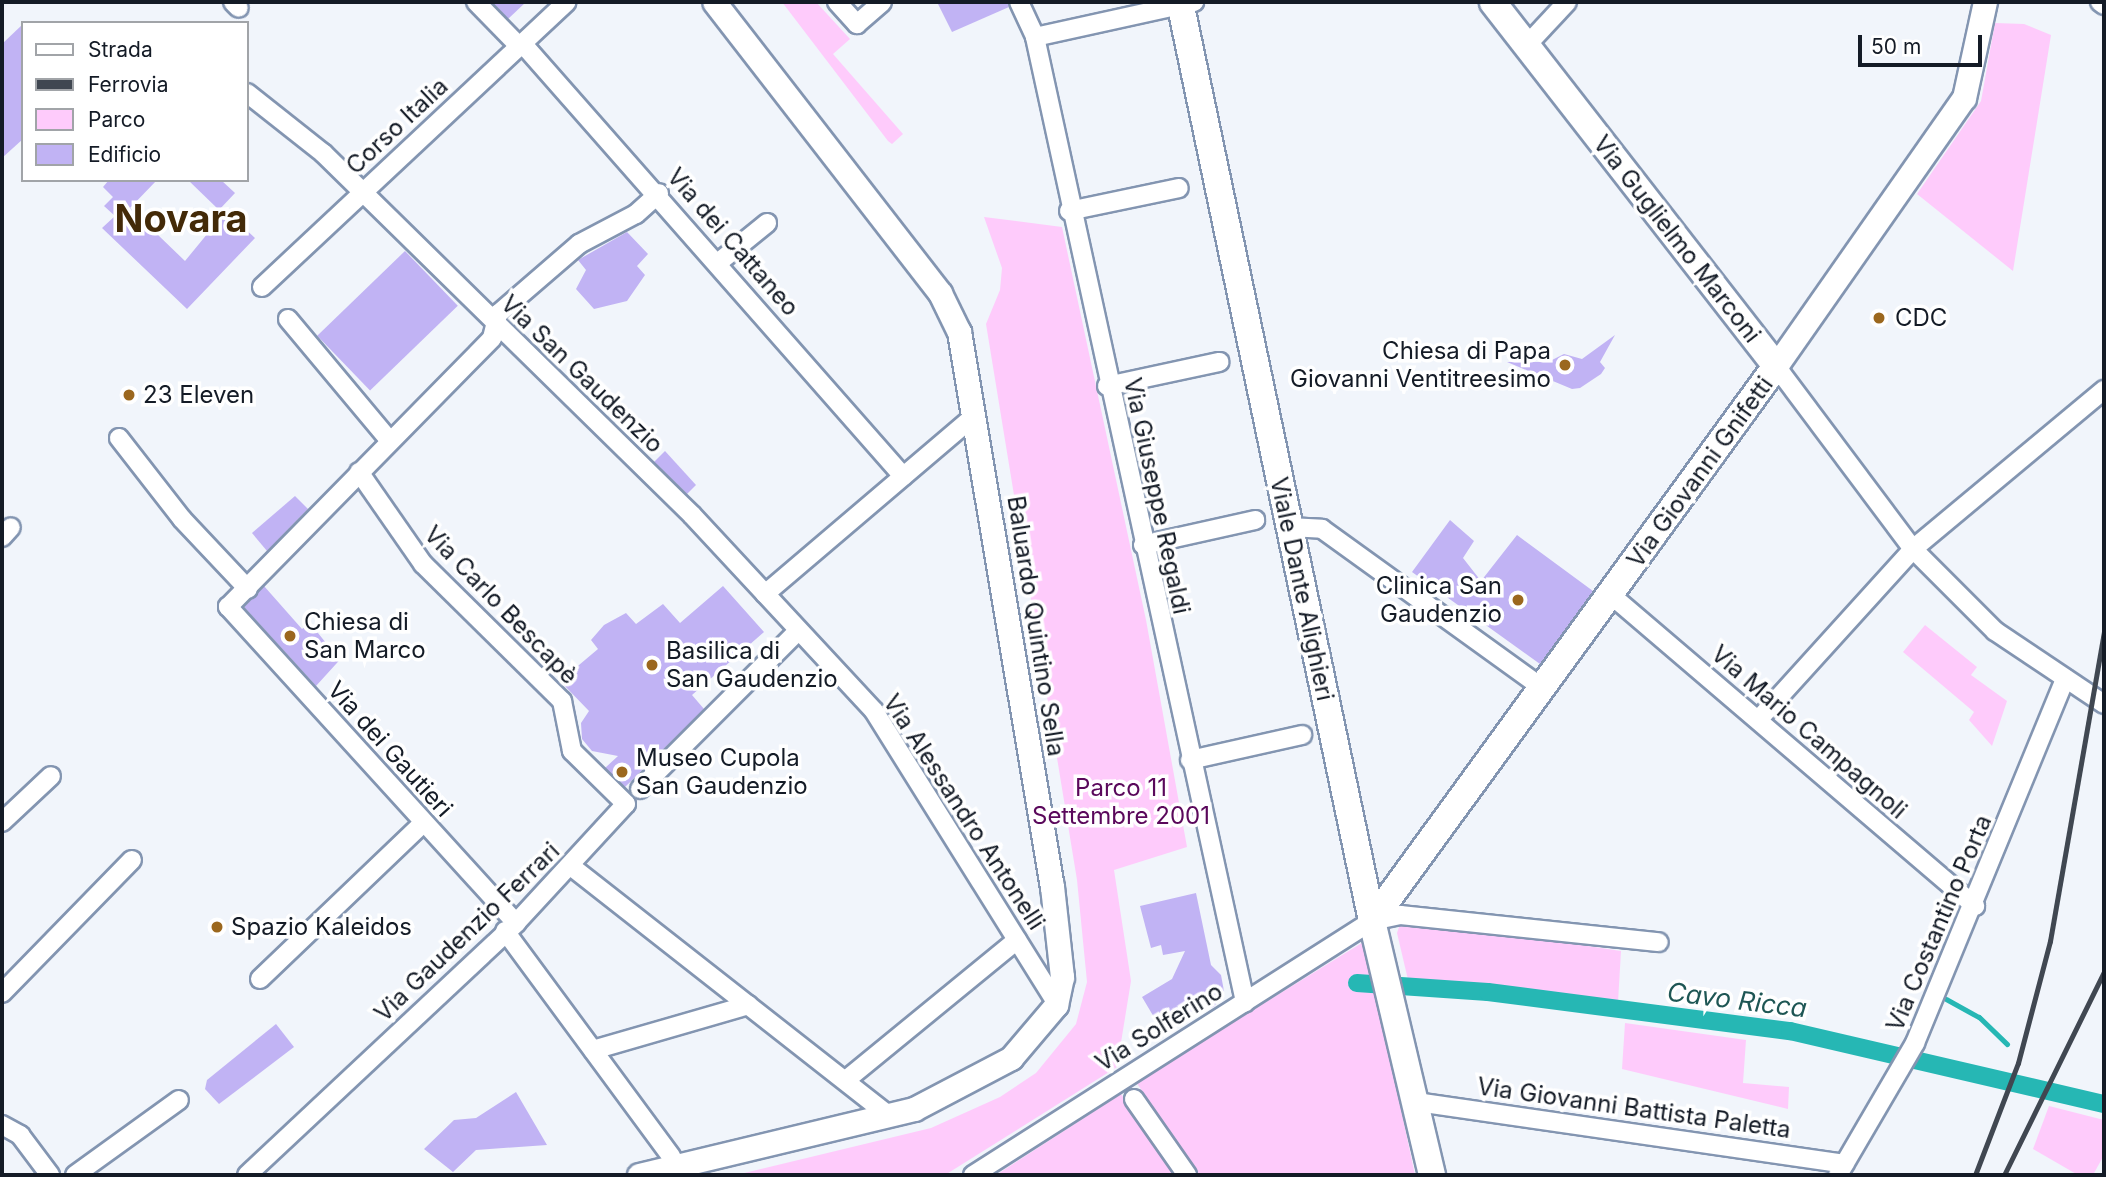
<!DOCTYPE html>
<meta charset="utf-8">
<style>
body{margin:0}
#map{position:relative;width:2106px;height:1177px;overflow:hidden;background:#f1f5fb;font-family:Inter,sans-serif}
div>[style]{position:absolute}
.green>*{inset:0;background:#fecbfb}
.stream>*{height:5px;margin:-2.5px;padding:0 2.5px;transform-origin:2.5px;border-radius:2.5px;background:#26b7b4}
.canal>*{height:18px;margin:-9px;padding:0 9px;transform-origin:9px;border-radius:9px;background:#26b7b4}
.building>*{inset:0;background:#c1b3f4;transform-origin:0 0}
.roads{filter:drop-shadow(2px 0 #8395b1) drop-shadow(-2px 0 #8395b1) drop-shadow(0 2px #8395b1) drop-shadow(0 -2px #8395b1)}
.minor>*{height:18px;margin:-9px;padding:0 9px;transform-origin:9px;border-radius:9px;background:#fff}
.tertiary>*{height:23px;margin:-11.5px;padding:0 11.5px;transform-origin:11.5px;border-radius:11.5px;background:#fff}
.secondary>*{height:26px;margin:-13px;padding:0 13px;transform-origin:13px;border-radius:13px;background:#fff}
.rail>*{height:5px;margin:-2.5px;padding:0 2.5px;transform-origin:2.5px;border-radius:2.5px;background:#404751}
.dots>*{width:19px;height:19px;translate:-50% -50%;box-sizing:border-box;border:4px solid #fff;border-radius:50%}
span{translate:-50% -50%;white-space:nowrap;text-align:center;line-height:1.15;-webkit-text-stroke:7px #fff;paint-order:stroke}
.street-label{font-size:24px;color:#141b26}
.poi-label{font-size:24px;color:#141b26}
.left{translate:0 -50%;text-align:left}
.right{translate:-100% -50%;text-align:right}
.park-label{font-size:24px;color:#5a085b}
.water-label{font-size:26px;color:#1e5654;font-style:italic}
.town-label{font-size:38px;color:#432a08;font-weight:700}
.frame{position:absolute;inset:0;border:4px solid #141b26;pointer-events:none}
.legend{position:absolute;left:21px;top:21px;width:228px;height:161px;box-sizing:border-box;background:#fff;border:2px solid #a1a4a8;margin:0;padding:9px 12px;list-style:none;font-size:21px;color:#141b26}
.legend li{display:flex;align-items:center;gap:14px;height:35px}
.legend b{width:35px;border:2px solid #a1a4a8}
.scale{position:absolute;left:1858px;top:35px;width:124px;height:32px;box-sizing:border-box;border:4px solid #141b26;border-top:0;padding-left:9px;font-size:21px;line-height:24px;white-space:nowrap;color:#141b26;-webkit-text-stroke:5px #fff;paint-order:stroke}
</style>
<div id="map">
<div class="green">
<div style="clip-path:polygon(782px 2px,816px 2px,850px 39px,833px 54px,903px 134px,892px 144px,888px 141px)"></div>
<div style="clip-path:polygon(1995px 23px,2024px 24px,2051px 35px,2013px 271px,1917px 194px,1981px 101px)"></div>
<div style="clip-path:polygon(984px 217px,1062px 227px,1146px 620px,1187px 847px,1114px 870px,1131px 981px,1117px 1067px,945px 1175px,736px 1175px,931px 1128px,1000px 1097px,1036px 1073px,1076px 1024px,1087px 982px,1077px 880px,986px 324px,1000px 290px,1002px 268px)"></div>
<div style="clip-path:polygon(1925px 625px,1977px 667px,1971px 675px,2007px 701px,1992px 746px,1969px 720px,1974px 712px,1903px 652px)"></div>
<div style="clip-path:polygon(1402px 918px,1621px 951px,1618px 1002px,1409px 984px,1397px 933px)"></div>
<div style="clip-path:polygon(1365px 941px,1415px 1175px,1199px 1175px,1136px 1082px)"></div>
<div style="clip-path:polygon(1625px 1023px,1746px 1040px,1743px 1083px,1789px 1087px,1788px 1109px,1622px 1069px)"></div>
<div style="clip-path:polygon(1121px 1094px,1174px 1175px,996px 1175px)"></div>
<div style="clip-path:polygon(2049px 1106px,2104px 1120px,2104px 1155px,2093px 1175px,2078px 1175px,2033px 1149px)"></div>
</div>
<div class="stream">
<div style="left:1946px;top:999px;width:38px;rotate:29deg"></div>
<div style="left:1979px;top:1017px;width:39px;rotate:44deg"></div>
</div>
<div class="canal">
<div style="left:1357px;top:983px;width:131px;rotate:3.9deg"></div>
<div style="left:1488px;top:992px;width:305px;rotate:7.4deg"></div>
<div style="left:1790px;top:1031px;width:322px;rotate:13.1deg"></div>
</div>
<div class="building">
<div style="clip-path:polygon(492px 2px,526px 2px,508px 19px)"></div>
<div style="clip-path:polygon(937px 2px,1008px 2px,1009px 7px,952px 32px)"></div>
<div style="clip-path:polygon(23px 24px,23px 139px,2px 158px,2px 44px)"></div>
<div style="clip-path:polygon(109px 180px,157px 180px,130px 208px,185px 261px,226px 211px,255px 238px,187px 309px,102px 228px,115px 216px,104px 206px,113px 197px,103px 187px)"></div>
<div style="clip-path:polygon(188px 180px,221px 180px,235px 193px,219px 210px)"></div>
<div style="clip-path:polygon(627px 232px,648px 254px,637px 266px,645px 275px,627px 301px,594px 309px,576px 289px,586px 270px,578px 260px)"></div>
<div style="left:405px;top:251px;width:76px;height:122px;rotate:46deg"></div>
<div style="clip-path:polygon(1615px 335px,1600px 362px,1605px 368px,1601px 374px,1580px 388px,1572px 389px,1507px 362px,1548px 362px,1564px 354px,1582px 359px)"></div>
<div style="clip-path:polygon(665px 451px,696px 485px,687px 494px,654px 462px)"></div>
<div style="clip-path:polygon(295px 496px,308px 509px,267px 551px,252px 533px)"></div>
<div style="clip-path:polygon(1450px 520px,1474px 541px,1463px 558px,1481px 581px,1517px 535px,1593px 591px,1540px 664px,1412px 572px)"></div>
<div style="clip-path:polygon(264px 586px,302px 629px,310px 623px,330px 648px,337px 643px,346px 653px,316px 686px,244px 607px)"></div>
<div style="clip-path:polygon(723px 586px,764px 632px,692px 695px,704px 709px,625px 787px,605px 768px,618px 756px,592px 751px,582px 739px,581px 723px,589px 711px,560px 681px,598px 649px,591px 640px,604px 625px,626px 613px,636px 624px,663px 604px,680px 623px)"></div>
<div style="clip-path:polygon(1196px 893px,1211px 965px,1221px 975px,1224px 991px,1214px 1007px,1191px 1012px,1164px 1034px,1142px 997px,1172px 979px,1185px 951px,1163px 955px,1161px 945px,1151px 948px,1140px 906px)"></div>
<div style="clip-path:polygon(276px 1024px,294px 1047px,219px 1104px,205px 1089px,207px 1080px)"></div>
<div style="clip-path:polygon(516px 1092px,547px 1145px,476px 1150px,453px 1172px,424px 1149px,454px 1120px,476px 1118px)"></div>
</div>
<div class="roads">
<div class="minor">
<div style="left:233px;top:2px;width:8px;rotate:45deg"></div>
<div style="left:476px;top:2px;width:62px;rotate:45.7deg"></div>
<div style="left:837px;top:2px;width:30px;rotate:48deg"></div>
<div style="left:857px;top:24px;width:33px;rotate:-41deg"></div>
<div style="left:1019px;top:2px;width:38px;rotate:65deg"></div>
<div style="left:1035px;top:37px;width:988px;rotate:77.72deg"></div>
<div style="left:2100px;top:2px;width:5px;rotate:37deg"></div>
<div style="left:1035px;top:37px;width:163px;rotate:-12.4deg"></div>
<div style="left:522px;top:43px;width:577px;rotate:48.66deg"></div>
<div style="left:1526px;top:46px;width:60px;rotate:-47deg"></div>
<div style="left:247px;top:93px;width:97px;rotate:38.3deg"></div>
<div style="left:323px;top:153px;width:517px;rotate:44.45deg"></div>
<div style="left:692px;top:515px;width:267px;rotate:47.1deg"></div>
<div style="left:874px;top:711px;width:343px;rotate:58deg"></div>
<div style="left:1069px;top:211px;width:112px;rotate:-11.8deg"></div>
<div style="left:719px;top:262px;width:62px;rotate:-39.1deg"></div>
<div style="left:262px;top:287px;width:417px;rotate:-43.1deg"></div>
<div style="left:288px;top:319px;width:158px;rotate:50.1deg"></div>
<div style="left:1776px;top:366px;width:229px;rotate:53.2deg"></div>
<div style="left:1913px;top:549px;width:116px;rotate:45deg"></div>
<div style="left:1995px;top:631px;width:131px;rotate:33.8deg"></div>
<div style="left:1107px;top:386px;width:115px;rotate:-12.1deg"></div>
<div style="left:119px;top:438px;width:103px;rotate:52.1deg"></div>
<div style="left:182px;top:519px;width:96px;rotate:46.7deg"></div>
<div style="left:1289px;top:527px;width:33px;rotate:3deg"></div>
<div style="left:1322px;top:529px;width:274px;rotate:35.8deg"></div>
<div style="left:2px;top:537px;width:13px;rotate:-48deg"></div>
<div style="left:1143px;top:545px;width:115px;rotate:-12.6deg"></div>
<div style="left:765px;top:594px;width:275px;rotate:-40.4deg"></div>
<div style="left:1611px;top:595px;width:479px;rotate:40.5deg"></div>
<div style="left:1759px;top:719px;width:229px;rotate:-47.8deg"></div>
<div style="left:1913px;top:549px;width:249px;rotate:-39.8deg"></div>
<div style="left:1190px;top:760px;width:115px;rotate:-12.6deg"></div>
<div style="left:640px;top:789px;width:223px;rotate:-45deg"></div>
<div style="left:2px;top:822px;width:67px;rotate:-43.2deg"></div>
<div style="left:572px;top:867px;width:402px;rotate:38.1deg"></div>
<div style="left:516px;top:923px;width:428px;rotate:-132.3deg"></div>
<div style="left:228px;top:607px;width:377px;rotate:-45.5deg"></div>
<div style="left:492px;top:338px;width:25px;rotate:-76deg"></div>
<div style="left:498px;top:314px;width:107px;rotate:-40.8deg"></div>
<div style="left:579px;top:244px;width:64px;rotate:-27.8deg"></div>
<div style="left:636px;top:214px;width:31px;rotate:-42deg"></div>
<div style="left:505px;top:931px;width:280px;rotate:53.6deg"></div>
<div style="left:260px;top:979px;width:226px;rotate:-43.7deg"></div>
<div style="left:2px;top:993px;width:186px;rotate:-45.7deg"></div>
<div style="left:593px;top:1050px;width:162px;rotate:-16.1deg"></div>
<div style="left:846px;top:1080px;width:221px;rotate:-39.3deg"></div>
<div style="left:1134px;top:1099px;width:93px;rotate:55.1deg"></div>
<div style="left:1416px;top:1102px;width:433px;rotate:8.2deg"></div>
<div style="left:2px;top:1125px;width:21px;rotate:29deg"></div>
<div style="left:20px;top:1135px;width:50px;rotate:53.1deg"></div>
<div style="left:75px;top:1175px;width:128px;rotate:-35.8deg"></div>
<div style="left:247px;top:1175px;width:369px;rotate:-43.1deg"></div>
<div style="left:516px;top:923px;width:162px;rotate:-47.3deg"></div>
<div style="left:626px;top:804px;width:76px;rotate:-135.5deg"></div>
<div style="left:572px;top:751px;width:51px;rotate:-101.3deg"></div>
<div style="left:562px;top:701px;width:195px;rotate:-135.4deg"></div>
<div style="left:423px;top:564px;width:112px;rotate:-124.8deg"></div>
<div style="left:973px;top:1175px;width:473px;rotate:-32.5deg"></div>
<div style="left:1372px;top:921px;width:29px;rotate:-12deg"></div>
<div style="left:1400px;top:915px;width:260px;rotate:6deg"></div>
<div style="left:1838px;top:1175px;width:153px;rotate:-59.7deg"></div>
<div style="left:1915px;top:1043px;width:394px;rotate:-67.6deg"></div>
</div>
<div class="tertiary">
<div style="left:1776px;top:366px;width:327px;rotate:-55deg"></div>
<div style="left:1964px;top:98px;width:98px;rotate:-77.7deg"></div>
<div style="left:639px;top:1175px;width:283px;rotate:-13.5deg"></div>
<div style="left:914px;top:1109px;width:110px;rotate:-27.7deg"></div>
<div style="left:1011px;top:1058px;width:70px;rotate:-49.7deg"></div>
<div style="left:1056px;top:1005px;width:29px;rotate:-78deg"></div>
<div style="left:1062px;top:977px;width:91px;rotate:-96.3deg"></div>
<div style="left:1052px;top:887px;width:563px;rotate:-99.51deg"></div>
<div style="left:959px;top:332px;width:43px;rotate:-116deg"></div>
<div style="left:940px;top:293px;width:368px;rotate:-127.8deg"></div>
</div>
<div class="secondary">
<div style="left:1180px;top:2px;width:939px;rotate:78.2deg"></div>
<div style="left:1372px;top:921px;width:261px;rotate:76.7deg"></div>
<div style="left:1372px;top:921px;width:686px;rotate:-53.95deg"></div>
<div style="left:1776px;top:366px;width:461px;rotate:-127.9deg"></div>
</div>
</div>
<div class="rail">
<div style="left:1975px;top:1175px;width:120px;rotate:-69deg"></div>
<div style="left:2018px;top:1063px;width:126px;rotate:-75.3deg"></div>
<div style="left:2050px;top:941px;width:316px;rotate:-80.1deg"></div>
<div style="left:2004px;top:1175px;width:226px;rotate:-63.8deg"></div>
</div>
<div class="dots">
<div style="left:1879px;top:318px;background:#9b671e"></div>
<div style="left:1565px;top:365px;background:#9b671e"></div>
<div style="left:129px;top:395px;background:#9b671e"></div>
<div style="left:1518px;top:600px;background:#9b671e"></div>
<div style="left:290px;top:636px;background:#9b671e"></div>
<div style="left:652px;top:665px;background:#9b671e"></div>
<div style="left:622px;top:772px;background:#9b671e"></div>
<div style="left:217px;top:927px;background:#9b671e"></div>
</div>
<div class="street-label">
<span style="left:397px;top:126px;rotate:-43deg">Corso Italia</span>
<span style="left:1677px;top:239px;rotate:52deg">Via Guglielmo Marconi</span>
<span style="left:733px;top:242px;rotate:49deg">Via dei Cattaneo</span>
<span style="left:582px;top:374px;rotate:44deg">Via San Gaudenzio</span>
<span style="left:1700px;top:472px;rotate:-54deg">Via Giovanni Gnifetti</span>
<span style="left:1157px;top:496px;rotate:78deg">Via Giuseppe Regaldi</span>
<span style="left:1302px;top:589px;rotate:78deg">Viale Dante Alighieri</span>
<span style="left:501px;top:605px;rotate:46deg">Via Carlo Bescapè</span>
<span style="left:1036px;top:626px;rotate:81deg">Baluardo Quintino Sella</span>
<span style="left:1809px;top:732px;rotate:41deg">Via Mario Campagnoli</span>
<span style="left:390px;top:749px;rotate:48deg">Via dei Gautieri</span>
<span style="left:964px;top:812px;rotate:57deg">Via Alessandro Antonelli</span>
<span style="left:1939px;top:923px;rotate:-67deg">Via Costantino Porta</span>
<span style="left:467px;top:932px;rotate:-44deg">Via Gaudenzio Ferrari</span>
<span style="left:1159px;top:1027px;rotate:-32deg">Via Solferino</span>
<span style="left:1634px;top:1108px;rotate:8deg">Via Giovanni Battista Paletta</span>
</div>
<div class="poi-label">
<span class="left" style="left:1895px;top:318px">CDC</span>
<span class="right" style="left:1551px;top:365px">Chiesa di Papa<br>Giovanni Ventitreesimo</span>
<span class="left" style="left:143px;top:395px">23 Eleven</span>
<span class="right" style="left:1502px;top:600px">Clinica San<br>Gaudenzio</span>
<span class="left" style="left:304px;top:636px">Chiesa di<br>San Marco</span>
<span class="left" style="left:666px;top:665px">Basilica di<br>San Gaudenzio</span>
<span class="left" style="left:636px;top:772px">Museo Cupola<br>San Gaudenzio</span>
<span class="left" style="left:231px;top:927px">Spazio Kaleidos</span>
</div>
<div class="park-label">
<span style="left:1121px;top:802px">Parco 11<br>Settembre 2001</span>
</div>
<div class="water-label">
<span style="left:1737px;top:1000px;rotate:7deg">Cavo Ricca</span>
</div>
<div class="town-label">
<span style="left:181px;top:219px">Novara</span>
</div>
<div class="frame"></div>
<ul class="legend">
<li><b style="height:9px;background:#fff"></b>Strada</li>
<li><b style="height:9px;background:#404751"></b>Ferrovia</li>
<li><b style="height:19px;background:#fecbfb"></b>Parco</li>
<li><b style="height:19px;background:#c1b3f4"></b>Edificio</li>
</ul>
<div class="scale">50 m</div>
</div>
